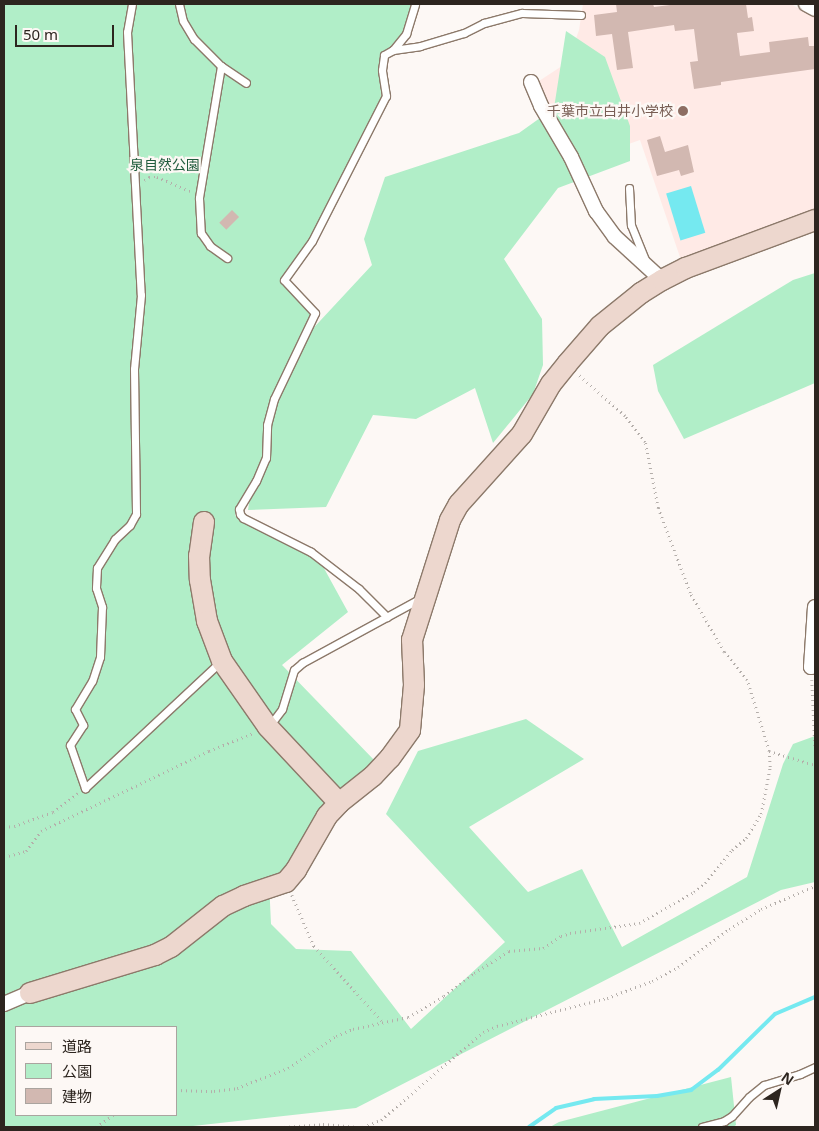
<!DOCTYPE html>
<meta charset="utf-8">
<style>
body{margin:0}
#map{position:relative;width:819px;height:1131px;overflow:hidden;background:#fdf8f5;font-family:"Noto Sans","Noto Sans JP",sans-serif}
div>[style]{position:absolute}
.education>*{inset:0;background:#ffeae6}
.green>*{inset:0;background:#b1eec8}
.water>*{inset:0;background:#75e9f0;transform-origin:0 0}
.stream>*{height:4px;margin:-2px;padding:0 2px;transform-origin:2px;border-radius:2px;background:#75e9f0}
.building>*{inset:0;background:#d2b8b1;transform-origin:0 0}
.path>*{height:2.5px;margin-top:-1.25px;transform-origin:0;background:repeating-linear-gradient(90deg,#b4aeaa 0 1px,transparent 0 5px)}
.roads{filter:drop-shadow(1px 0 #8c796a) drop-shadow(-1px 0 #8c796a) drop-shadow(0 1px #8c796a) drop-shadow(0 -1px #8c796a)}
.lane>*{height:7px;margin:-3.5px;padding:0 3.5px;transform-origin:3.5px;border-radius:3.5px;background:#fff}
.street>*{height:14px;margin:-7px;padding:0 7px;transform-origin:7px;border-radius:7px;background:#fff}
.secondary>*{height:20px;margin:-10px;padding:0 10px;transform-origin:10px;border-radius:10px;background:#edd7ce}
.dots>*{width:14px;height:14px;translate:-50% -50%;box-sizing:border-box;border:2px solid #fdf8f5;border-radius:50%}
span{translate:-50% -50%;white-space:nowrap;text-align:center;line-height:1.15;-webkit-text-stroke:4.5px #fdf8f5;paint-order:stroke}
.education-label{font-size:14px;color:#785e54}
.right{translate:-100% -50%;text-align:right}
.park-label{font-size:14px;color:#205c3d}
.frame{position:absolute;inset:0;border:5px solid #2d251f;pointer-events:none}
.legend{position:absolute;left:15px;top:1026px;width:162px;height:90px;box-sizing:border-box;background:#fdf8f5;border:1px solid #aaa49f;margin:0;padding:6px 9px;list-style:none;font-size:15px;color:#2d251f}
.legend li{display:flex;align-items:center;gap:10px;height:25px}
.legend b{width:25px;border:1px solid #aaa49f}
.north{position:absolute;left:754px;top:1066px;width:50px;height:50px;-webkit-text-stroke:4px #fdf8f5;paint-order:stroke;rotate:35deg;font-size:14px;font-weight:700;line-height:20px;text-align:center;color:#2d251f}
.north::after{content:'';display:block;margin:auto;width:18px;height:22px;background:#2d251f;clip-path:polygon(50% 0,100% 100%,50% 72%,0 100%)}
.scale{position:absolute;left:15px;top:25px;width:99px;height:22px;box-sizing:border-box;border:2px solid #2d251f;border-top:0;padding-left:6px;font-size:15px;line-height:18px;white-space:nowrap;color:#2d251f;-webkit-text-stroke:4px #fdf8f5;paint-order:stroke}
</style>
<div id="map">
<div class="education">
<div style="clip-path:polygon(583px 4px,791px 4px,815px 18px,815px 209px,681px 260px,640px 140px,577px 162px,536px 83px,568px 62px,579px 30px)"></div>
</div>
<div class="green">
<div style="clip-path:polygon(evenodd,4px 4px,412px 4px,404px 31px,380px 59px,381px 98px,311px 239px,283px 276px,311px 313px,293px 350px,372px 265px,364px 239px,385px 177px,519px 133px,554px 108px,566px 31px,605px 57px,630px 126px,630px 161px,558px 188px,504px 259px,542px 319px,543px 365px,533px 394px,493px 443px,475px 388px,416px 419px,373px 415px,326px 507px,248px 510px,252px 484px,237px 506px,235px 515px,237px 518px,320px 561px,348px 612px,282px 665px,376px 762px,291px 867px,269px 881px,271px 924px,296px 949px,351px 951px,411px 1029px,505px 942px,386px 814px,418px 751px,526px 719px,584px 759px,469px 827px,528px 892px,582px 869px,622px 947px,747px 877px,783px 764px,793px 744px,815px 736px,815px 882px,781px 890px,356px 1108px,184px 1127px,4px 1127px,4px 4px,16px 1027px,176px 1027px,176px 1115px,16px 1115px,16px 1027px)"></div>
<div style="clip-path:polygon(815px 273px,815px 383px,684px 439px,658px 391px,653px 365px,793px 280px)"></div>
<div style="clip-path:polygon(731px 1077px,736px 1125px,733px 1127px,550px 1127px,559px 1122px)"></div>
</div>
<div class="water">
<div style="left:691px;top:186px;width:49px;height:26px;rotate:73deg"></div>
</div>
<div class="stream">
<div style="left:529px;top:1127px;width:33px;rotate:-35deg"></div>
<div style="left:556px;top:1108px;width:39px;rotate:-13deg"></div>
<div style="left:594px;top:1099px;width:63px;rotate:-2.7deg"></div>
<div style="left:657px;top:1096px;width:35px;rotate:-10deg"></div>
<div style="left:691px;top:1090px;width:34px;rotate:-37deg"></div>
<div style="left:718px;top:1070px;width:80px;rotate:-44.5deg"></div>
<div style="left:775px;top:1014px;width:43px;rotate:-23deg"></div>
</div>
<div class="building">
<div style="clip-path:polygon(616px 4px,653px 4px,654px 7px,678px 4px,746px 4px,748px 18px,752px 17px,754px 31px,737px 33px,740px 56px,770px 52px,769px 42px,808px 37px,809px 46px,815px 46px,815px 69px,721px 82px,721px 85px,694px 89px,690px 62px,698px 61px,694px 29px,675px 31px,674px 25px,628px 32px,633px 68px,617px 70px,612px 34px,596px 36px,594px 15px,617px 12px)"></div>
<div style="clip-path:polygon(660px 136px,665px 152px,688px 145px,694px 172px,681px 176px,679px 170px,657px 176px,647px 140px)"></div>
<div style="left:232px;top:210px;width:10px;height:18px;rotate:45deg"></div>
</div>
<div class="path">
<div style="left:144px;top:180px;width:6px;rotate:-31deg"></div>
<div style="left:149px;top:177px;width:8px"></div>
<div style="left:157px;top:177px;width:36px;rotate:23deg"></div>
<div style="left:812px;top:680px;width:66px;rotate:87.4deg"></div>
<div style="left:769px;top:751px;width:48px;rotate:16.9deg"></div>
<div style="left:4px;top:827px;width:10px;rotate:-6deg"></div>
<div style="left:14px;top:826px;width:41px;rotate:-19.7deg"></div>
<div style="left:53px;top:812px;width:31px;rotate:-37deg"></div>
<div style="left:4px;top:857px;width:23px;rotate:-15deg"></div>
<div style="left:26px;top:851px;width:25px;rotate:-53deg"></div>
<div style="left:41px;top:831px;width:186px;rotate:-25.5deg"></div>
<div style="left:209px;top:751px;width:48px;rotate:-22.2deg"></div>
<div style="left:292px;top:895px;width:56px;rotate:66.7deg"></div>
<div style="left:314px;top:946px;width:103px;rotate:47.8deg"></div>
<div style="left:176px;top:1090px;width:38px;rotate:2deg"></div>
<div style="left:214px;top:1091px;width:23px;rotate:-7deg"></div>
<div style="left:237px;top:1088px;width:55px;rotate:-21.4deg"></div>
<div style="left:288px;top:1068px;width:58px;rotate:-33.7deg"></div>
<div style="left:336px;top:1036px;width:18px;rotate:-22deg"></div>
<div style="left:353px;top:1029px;width:56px;rotate:-12.3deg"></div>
<div style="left:408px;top:1017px;width:42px;rotate:-30.3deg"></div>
<div style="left:444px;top:996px;width:38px;rotate:-37deg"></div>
<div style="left:474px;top:973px;width:41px;rotate:-32.2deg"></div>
<div style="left:509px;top:951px;width:34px;rotate:-5deg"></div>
<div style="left:543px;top:948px;width:22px;rotate:-34deg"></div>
<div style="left:561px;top:936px;width:9px;rotate:-18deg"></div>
<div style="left:570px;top:933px;width:70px;rotate:-8.2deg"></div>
<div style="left:639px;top:923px;width:63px;rotate:-29.4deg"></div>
<div style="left:694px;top:892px;width:14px;rotate:-39deg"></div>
<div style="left:705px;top:883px;width:43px;rotate:-50.7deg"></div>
<div style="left:732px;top:850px;width:18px;rotate:-41deg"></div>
<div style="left:746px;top:838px;width:28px;rotate:-58deg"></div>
<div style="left:761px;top:814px;width:48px;rotate:-79.2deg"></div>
<div style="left:770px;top:767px;width:16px;rotate:-94deg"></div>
<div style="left:769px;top:751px;width:74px;rotate:-107.2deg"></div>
<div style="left:747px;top:680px;width:36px;rotate:-129deg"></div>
<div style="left:724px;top:652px;width:68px;rotate:-120deg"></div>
<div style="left:690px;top:593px;width:91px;rotate:-110.6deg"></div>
<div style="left:658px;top:508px;width:67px;rotate:-101.1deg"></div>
<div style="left:645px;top:442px;width:33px;rotate:-128deg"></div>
<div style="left:625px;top:416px;width:64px;rotate:-138.8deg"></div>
<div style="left:96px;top:1127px;width:21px;rotate:-35deg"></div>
<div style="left:284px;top:1127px;width:39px;rotate:-4deg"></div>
<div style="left:323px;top:1124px;width:35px;rotate:5deg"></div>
<div style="left:363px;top:1127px;width:19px;rotate:-21deg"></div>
<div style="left:381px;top:1120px;width:135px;rotate:-40.8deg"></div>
<div style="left:483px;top:1032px;width:15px;rotate:-23deg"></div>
<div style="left:497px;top:1026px;width:114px;rotate:-14.3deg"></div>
<div style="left:607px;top:998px;width:48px;rotate:-20.7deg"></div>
<div style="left:652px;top:981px;width:30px;rotate:-28deg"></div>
<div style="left:678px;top:967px;width:64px;rotate:-36.7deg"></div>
<div style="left:729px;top:929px;width:38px;rotate:-32deg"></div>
<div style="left:761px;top:909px;width:59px;rotate:-23.1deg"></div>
</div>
<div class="roads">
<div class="lane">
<div style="left:132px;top:4px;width:28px;rotate:100deg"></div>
<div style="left:127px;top:32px;width:263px;rotate:87deg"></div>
<div style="left:141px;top:295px;width:74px;rotate:95.4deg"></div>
<div style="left:134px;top:369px;width:145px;rotate:89.2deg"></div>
<div style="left:136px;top:514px;width:13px;rotate:119deg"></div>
<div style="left:130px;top:525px;width:21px;rotate:137deg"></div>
<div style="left:115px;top:539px;width:34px;rotate:122deg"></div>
<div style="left:97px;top:568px;width:20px;rotate:93deg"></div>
<div style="left:96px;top:588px;width:20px;rotate:72deg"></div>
<div style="left:102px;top:607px;width:50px;rotate:92.3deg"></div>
<div style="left:100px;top:657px;width:25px;rotate:108deg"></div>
<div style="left:92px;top:681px;width:33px;rotate:121deg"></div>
<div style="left:75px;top:709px;width:18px;rotate:63deg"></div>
<div style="left:83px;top:725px;width:24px;rotate:123deg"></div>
<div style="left:70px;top:745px;width:46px;rotate:70.8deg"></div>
<div style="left:85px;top:788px;width:186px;rotate:-43deg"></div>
<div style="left:179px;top:4px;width:17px;rotate:77deg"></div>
<div style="left:183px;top:21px;width:21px;rotate:59deg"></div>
<div style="left:194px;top:39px;width:38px;rotate:45deg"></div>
<div style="left:221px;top:66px;width:30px;rotate:34deg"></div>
<div style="left:393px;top:50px;width:21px;rotate:-51deg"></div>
<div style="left:406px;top:34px;width:31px;rotate:-73deg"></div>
<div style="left:221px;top:66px;width:134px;rotate:99.5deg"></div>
<div style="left:199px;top:198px;width:35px;rotate:87deg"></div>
<div style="left:201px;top:233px;width:16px;rotate:55deg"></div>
<div style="left:210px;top:246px;width:21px;rotate:35deg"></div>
<div style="left:629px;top:188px;width:37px;rotate:87deg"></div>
<div style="left:631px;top:225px;width:40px;rotate:68deg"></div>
<div style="left:387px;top:617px;width:40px;rotate:-135deg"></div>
<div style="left:359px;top:589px;width:61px;rotate:-142.4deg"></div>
<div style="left:311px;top:552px;width:76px;rotate:-153.4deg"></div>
<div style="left:243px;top:518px;width:5px;rotate:-127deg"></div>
<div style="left:240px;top:514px;width:5px;rotate:-101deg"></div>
<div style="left:239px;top:509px;width:33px;rotate:-59deg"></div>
<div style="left:256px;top:481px;width:25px;rotate:-67deg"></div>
<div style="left:266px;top:458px;width:33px;rotate:-88deg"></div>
<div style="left:267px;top:425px;width:27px;rotate:-75deg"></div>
<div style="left:274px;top:399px;width:95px;rotate:-64.5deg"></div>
<div style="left:315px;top:313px;width:45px;rotate:-133.2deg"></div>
<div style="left:284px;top:280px;width:48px;rotate:-54.3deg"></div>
<div style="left:312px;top:241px;width:163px;rotate:-63deg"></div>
<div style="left:386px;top:96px;width:26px;rotate:-99deg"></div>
<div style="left:382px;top:70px;width:15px;rotate:-82deg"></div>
<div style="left:384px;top:55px;width:10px;rotate:-29deg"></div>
<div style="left:393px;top:50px;width:27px;rotate:-8deg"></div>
<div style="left:420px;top:46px;width:46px;rotate:-16.5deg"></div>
<div style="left:464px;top:33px;width:22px;rotate:-27deg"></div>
<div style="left:484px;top:23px;width:39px;rotate:-15deg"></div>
<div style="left:522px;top:13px;width:59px;rotate:1.9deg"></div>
<div style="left:270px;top:725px;width:20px;rotate:-53deg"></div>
<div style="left:282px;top:709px;width:41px;rotate:-72.9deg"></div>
<div style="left:294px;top:670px;width:11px;rotate:-41deg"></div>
<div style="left:302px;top:663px;width:136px;rotate:-28.6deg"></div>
<div style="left:702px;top:1127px;width:23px;rotate:-15deg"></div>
<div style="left:724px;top:1121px;width:9px;rotate:-32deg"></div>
<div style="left:732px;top:1116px;width:25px;rotate:-48deg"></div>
<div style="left:749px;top:1097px;width:19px;rotate:-39deg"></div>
<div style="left:764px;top:1085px;width:38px;rotate:-17deg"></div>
<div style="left:800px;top:1074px;width:17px;rotate:-25deg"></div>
</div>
<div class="street">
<div style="left:806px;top:4px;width:10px;rotate:29deg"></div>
<div style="left:531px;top:82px;width:26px;rotate:67deg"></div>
<div style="left:541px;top:106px;width:59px;rotate:59.5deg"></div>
<div style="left:571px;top:157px;width:60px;rotate:65.2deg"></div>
<div style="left:596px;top:211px;width:32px;rotate:54deg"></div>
<div style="left:615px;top:237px;width:64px;rotate:42.5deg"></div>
<div style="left:815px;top:607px;width:60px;rotate:93.8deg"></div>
<div style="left:811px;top:667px;width:4px;rotate:-14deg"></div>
<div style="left:4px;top:1004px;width:28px;rotate:-23deg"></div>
</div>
<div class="secondary">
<div style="left:204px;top:522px;width:34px;rotate:98deg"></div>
<div style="left:199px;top:556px;width:24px;rotate:88deg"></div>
<div style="left:200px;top:580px;width:42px;rotate:80.3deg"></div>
<div style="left:207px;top:621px;width:43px;rotate:69.4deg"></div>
<div style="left:222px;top:661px;width:80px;rotate:55.1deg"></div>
<div style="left:268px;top:727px;width:104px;rotate:46.9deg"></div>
<div style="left:30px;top:993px;width:131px;rotate:-16.9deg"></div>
<div style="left:155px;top:955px;width:18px;rotate:-27deg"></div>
<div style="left:171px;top:947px;width:66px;rotate:-38.3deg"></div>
<div style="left:223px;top:906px;width:23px;rotate:-25deg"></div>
<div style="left:244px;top:896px;width:44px;rotate:-18.4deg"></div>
<div style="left:286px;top:882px;width:16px;rotate:-50deg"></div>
<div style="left:296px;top:870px;width:62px;rotate:-60.1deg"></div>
<div style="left:327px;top:816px;width:18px;rotate:-47deg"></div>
<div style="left:339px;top:803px;width:43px;rotate:-38.5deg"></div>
<div style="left:373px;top:776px;width:25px;rotate:-47deg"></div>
<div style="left:390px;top:758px;width:34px;rotate:-54deg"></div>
<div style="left:410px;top:730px;width:45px;rotate:-84.9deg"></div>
<div style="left:414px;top:685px;width:45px;rotate:-92.5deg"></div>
<div style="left:412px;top:640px;width:126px;rotate:-72.4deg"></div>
<div style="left:450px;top:520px;width:18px;rotate:-61deg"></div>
<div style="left:459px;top:504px;width:94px;rotate:-48deg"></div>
<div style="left:522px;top:434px;width:58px;rotate:-59.9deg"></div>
<div style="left:551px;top:384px;width:26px;rotate:-51deg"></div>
<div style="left:567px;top:364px;width:50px;rotate:-49deg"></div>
<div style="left:600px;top:326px;width:53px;rotate:-38.8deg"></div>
<div style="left:641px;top:293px;width:25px;rotate:-32deg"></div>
<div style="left:662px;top:280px;width:27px;rotate:-27deg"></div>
<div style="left:686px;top:268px;width:138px;rotate:-20.4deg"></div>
</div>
</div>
<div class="dots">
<div style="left:683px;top:111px;background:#8d6e63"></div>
</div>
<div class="education-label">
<span class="right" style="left:673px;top:111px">千葉市立白井小学校</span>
</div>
<div class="park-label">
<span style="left:165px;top:165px">泉自然公園</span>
</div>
<div class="frame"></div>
<ul class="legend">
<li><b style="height:6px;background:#edd7ce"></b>道路</li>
<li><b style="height:14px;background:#b1eec8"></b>公園</li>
<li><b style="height:14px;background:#d2b8b1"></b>建物</li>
</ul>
<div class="north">N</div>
<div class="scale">50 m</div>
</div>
